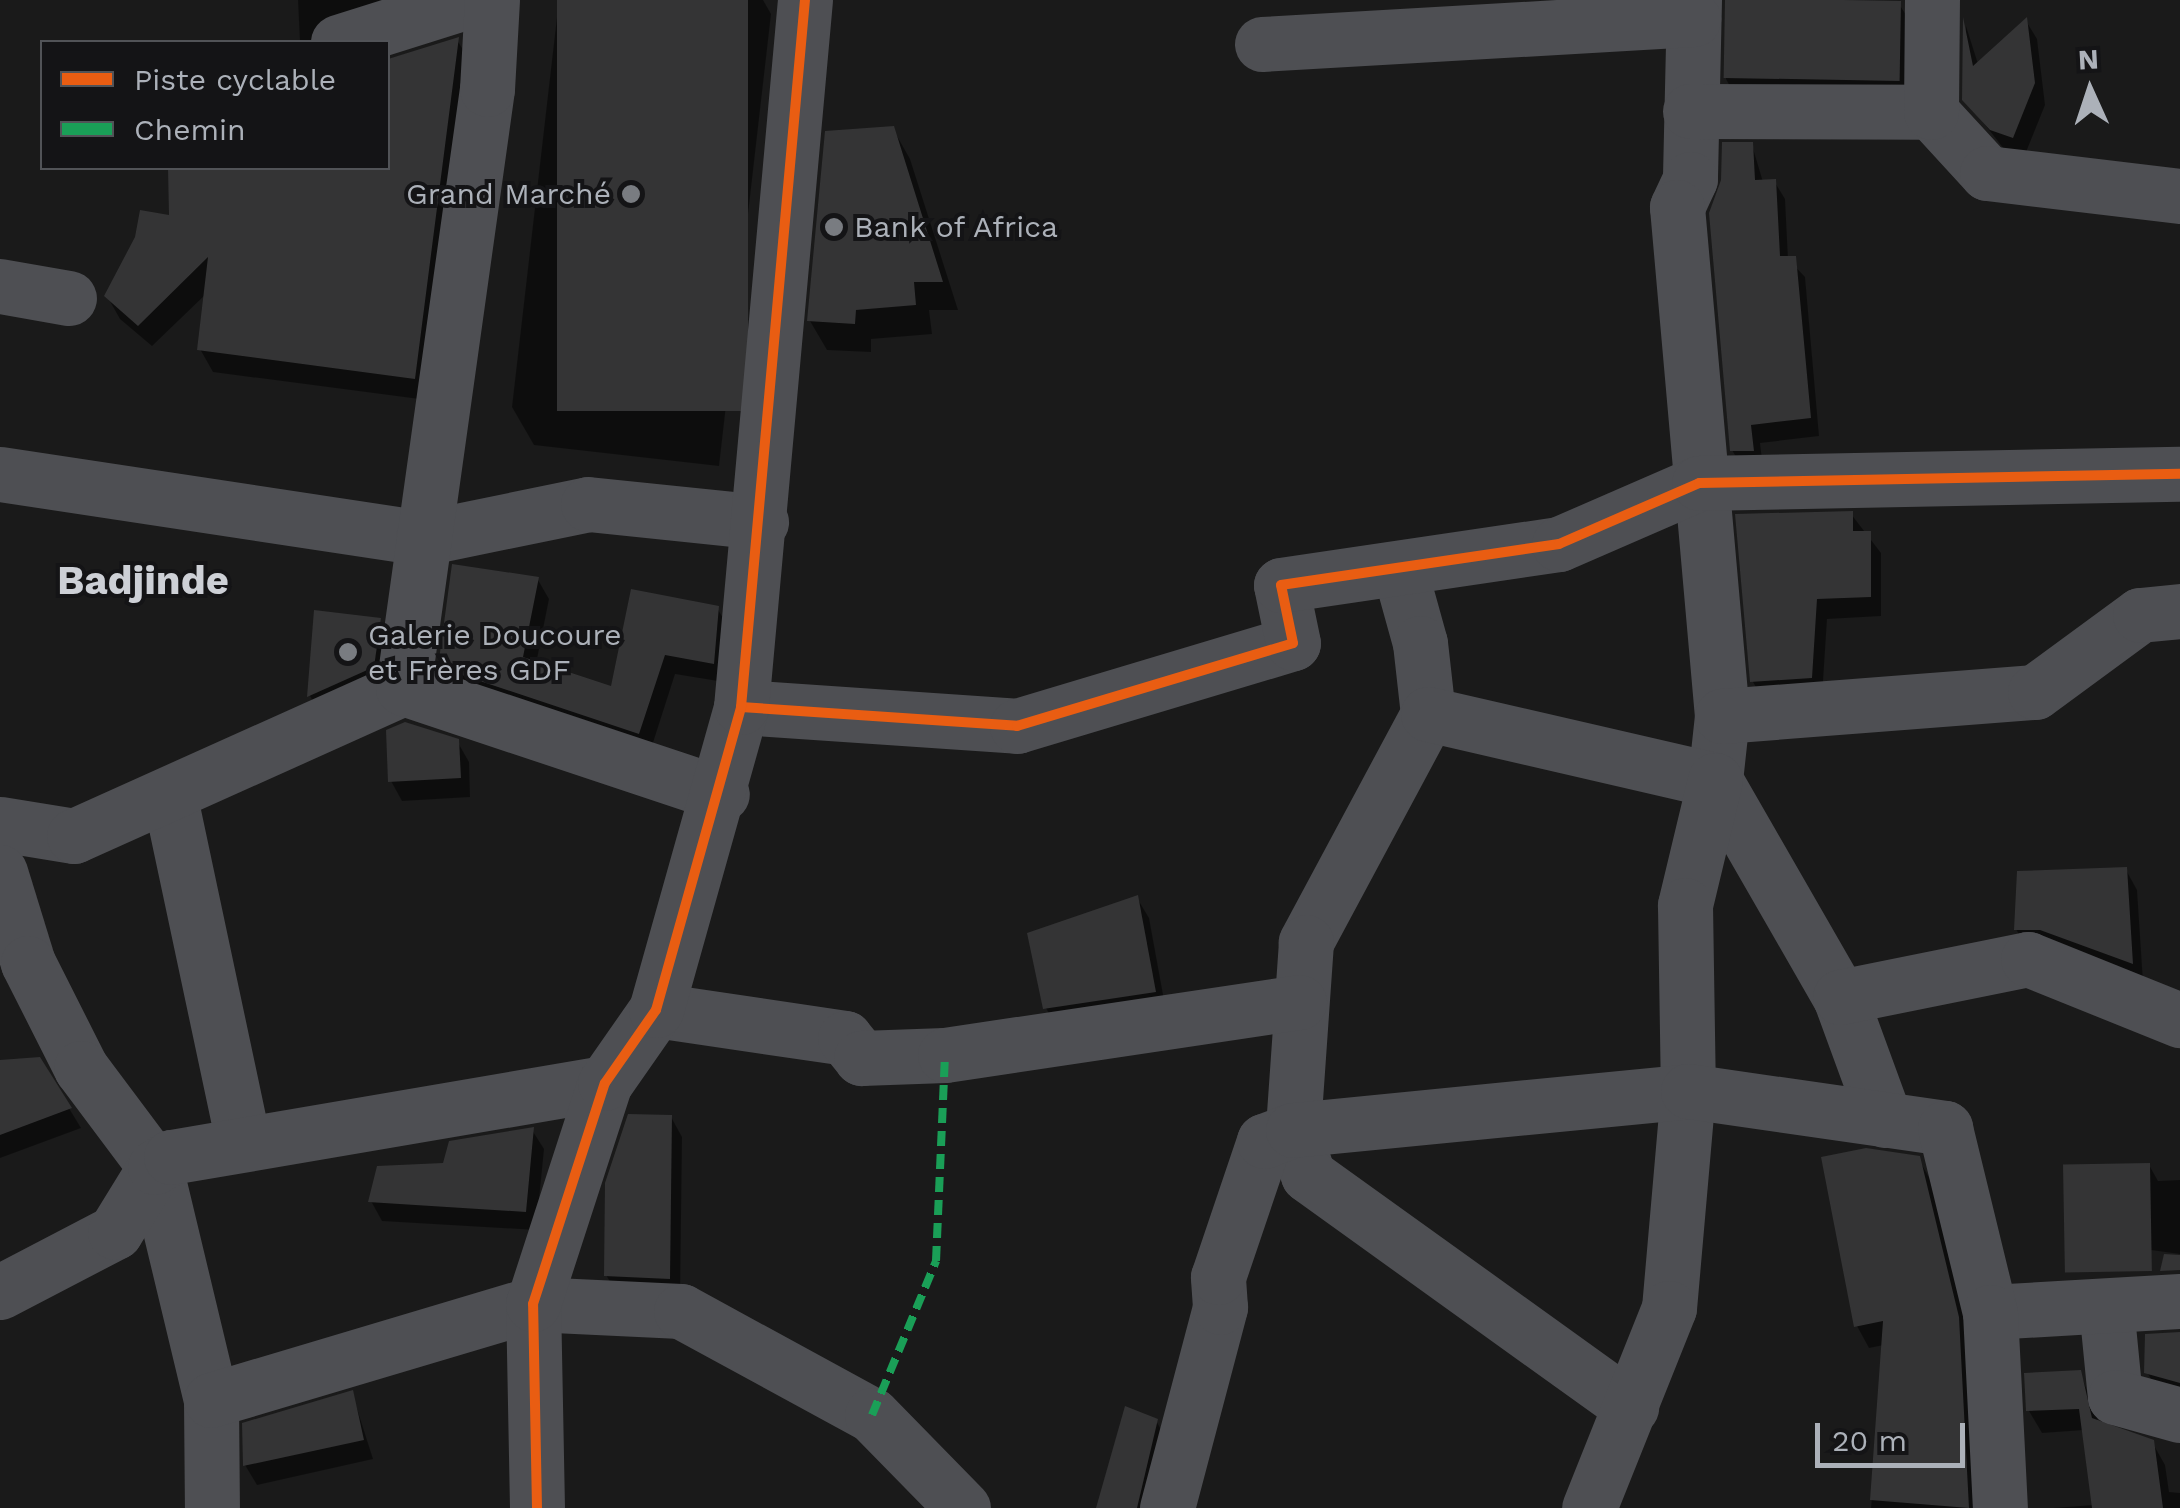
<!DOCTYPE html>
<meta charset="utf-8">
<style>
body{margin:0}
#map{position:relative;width:2180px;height:1508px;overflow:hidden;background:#1a1a1a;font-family:"Work Sans",sans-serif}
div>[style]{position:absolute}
.shadow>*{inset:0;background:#0007}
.building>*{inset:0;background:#343435;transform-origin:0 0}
.minor>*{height:55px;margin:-27.5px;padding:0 27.5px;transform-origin:27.5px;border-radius:27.5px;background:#4e4f53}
.quiet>*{height:8px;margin-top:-4px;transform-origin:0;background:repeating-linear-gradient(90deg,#1a9f57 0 15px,transparent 0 23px)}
.cycleway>*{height:10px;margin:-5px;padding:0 5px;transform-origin:5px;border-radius:5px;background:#e95d12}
.dots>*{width:28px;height:28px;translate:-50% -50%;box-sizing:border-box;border:5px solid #141416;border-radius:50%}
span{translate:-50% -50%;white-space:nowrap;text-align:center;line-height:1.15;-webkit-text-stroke:8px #141416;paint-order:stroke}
.poi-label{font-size:30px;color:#acb1b9}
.right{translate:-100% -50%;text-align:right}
.left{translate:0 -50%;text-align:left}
.district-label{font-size:40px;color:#cdd0d6;font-weight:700}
.legend{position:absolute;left:40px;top:40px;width:350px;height:130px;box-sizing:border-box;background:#141416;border:2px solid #515357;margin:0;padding:12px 18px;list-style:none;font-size:30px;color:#acb1b9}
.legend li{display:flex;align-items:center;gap:20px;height:50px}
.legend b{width:50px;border:2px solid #515357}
.north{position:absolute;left:2040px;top:40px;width:100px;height:100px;-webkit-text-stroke:8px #141416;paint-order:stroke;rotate:357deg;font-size:28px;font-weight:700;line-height:40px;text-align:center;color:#acb1b9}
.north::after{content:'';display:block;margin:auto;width:35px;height:45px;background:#acb1b9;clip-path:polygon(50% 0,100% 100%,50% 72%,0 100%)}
.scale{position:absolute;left:1815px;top:1423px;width:150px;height:45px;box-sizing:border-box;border:5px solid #acb1b9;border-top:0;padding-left:12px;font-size:30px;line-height:35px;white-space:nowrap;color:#acb1b9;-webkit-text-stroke:8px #141416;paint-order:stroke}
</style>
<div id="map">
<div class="shadow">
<div style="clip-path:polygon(298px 0,450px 0,334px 42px,300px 42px)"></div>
<div style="clip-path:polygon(559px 0,763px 0,771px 14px,719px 466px,534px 445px,512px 407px)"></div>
<div style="clip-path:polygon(1728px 0,1801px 0,1805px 7px,1899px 4px,1911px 23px,1910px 100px,1737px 99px,1726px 79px)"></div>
<div style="clip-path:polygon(2026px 21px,2037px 39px,2045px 105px,2024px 157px,2004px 149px,1965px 99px,1966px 26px,1978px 64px)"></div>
<div style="clip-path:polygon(457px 40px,470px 61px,427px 400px,213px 372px,200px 349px,206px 294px,152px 346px,120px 319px,107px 296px,171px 218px,171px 168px,388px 168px,388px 59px)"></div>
<div style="clip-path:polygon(893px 129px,910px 159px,958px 310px,929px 310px,932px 334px,871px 339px,871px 352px,827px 350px,810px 321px)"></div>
<div style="clip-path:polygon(1752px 145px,1763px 182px,1774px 181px,1785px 199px,1788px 259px,1805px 277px,1819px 436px,1760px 443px,1763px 468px,1743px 469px,1732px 450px)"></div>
<div style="clip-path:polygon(1851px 514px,1881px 553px,1881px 616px,1827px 619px,1822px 697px,1764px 701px,1753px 682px)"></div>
<div style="clip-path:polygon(538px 580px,549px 599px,536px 664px,613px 689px,717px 608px,729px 628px,724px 682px,675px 674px,650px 752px,452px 686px,440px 666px)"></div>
<div style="clip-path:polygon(316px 613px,380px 621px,391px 641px,385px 686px,321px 715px,310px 696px)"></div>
<div style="clip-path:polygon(457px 741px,469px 762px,470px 797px,402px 801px,391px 781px)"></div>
<div style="clip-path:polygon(2126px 870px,2137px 890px,2143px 982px,2027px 949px,2016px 929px)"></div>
<div style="clip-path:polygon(1137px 898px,1149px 918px,1166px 1011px,1057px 1028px,1046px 1008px)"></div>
<div style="clip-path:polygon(39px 1059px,81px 1128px,0 1158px,0 1062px)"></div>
<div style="clip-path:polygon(671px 1117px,682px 1137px,680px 1298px,618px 1295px,606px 1275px)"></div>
<div style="clip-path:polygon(532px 1130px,544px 1149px,536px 1230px,382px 1221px,371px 1201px)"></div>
<div style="clip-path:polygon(1918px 1158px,1931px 1181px,1970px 1341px,1979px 1508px,1871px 1508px,1884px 1345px,1869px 1348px,1857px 1326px)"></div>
<div style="clip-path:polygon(2149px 1165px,2158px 1181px,2180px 1180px,2180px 1254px,2078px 1240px)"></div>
<div style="clip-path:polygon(2180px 1334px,2180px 1400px,2159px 1394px,2147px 1372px)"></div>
<div style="clip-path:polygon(2080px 1372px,2099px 1423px,2152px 1442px,2165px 1465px,2169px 1492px,2180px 1493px,2180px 1508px,2053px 1508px,2094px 1505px,2084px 1430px,2042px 1433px,2029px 1411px)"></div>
<div style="clip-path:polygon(352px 1393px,373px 1459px,257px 1485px,245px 1465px)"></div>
<div style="clip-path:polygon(1156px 1421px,1168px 1441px,1154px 1508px,1099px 1508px)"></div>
</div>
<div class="building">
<div style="left:557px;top:0;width:191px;height:411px"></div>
<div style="left:1901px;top:1px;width:80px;height:176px;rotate:91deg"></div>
<div style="clip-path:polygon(1963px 17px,1973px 66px,2027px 17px,2035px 83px,2013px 138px,1990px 130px,1962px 100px)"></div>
<div style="clip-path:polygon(459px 37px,415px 379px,197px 350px,208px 257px,138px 326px,104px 296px,135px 237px,140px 210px,169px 215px,168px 168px,388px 168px,388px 59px)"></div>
<div style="clip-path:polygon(894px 126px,943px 282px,914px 282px,916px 305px,856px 310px,855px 324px,807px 321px,825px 131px)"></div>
<div style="clip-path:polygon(1722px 142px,1753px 142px,1755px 180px,1776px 179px,1780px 256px,1796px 256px,1811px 418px,1751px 425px,1754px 451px,1730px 451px,1709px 213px,1721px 180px)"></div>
<div style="clip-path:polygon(1853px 511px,1853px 531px,1871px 531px,1871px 597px,1817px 599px,1812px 678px,1750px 682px,1735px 514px)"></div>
<div style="clip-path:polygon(452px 564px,539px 577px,523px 657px,611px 686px,631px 589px,719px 606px,714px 664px,665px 655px,639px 734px,438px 667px)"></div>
<div style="clip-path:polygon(314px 610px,381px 618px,374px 667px,307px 697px)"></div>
<div style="clip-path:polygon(405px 722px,459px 739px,461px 778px,388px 782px,386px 730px)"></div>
<div style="clip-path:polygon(2127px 867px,2133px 964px,2040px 930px,2014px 930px,2017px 871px)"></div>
<div style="clip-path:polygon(1138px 895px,1156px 992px,1043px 1009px,1027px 933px)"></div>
<div style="clip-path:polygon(40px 1057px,72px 1108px,0 1135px,0 1060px)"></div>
<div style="clip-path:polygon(628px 1114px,672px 1115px,670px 1279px,604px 1276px,605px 1183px)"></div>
<div style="clip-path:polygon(534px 1127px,526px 1212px,368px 1202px,377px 1166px,443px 1163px,449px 1141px)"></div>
<div style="clip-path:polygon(1866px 1148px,1920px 1156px,1959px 1317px,1969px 1508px,1870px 1500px,1883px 1321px,1854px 1327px,1821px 1157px)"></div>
<div style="left:2150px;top:1163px;width:108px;height:87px;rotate:89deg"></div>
<div style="clip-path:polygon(2164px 1254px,2180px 1255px,2180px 1270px,2160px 1271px)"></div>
<div style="clip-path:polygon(2180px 1332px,2180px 1383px,2144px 1373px,2145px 1334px)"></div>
<div style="clip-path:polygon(2081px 1370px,2092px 1418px,2154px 1440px,2163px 1508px,2092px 1508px,2079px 1409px,2026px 1411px,2024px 1373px)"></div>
<div style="clip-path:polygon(353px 1390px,364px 1440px,243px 1466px,242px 1423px)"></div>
<div style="clip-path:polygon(1125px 1406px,1158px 1419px,1137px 1508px,1096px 1508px)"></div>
</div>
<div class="minor">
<div style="left:1694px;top:0;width:179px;rotate:91.3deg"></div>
<div style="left:1690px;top:179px;width:31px;rotate:115deg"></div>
<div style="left:1677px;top:207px;width:511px;rotate:84.95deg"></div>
<div style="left:1722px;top:716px;width:64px;rotate:96.2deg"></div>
<div style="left:1715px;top:780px;width:250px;rotate:60.1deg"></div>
<div style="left:1840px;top:997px;width:131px;rotate:69.9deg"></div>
<div style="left:338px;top:42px;width:139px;rotate:-17.5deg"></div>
<div style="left:1262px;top:44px;width:432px;rotate:-3.3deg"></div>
<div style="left:1690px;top:111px;width:241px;rotate:0.2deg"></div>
<div style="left:1931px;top:112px;width:83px;rotate:47.4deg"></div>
<div style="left:1987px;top:173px;width:194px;rotate:6.8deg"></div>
<div style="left:1931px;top:112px;width:112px;rotate:-89.5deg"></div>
<div style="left:0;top:286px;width:70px;rotate:9.9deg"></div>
<div style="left:0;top:474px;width:428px;rotate:8.6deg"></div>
<div style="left:423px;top:538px;width:168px;rotate:-11.6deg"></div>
<div style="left:588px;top:504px;width:174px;rotate:5.9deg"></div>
<div style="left:1400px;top:571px;width:75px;rotate:74.5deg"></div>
<div style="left:1420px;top:643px;width:71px;rotate:83.6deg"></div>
<div style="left:1428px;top:714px;width:259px;rotate:118.2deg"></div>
<div style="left:1306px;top:942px;width:188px;rotate:94deg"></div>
<div style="left:1293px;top:1130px;width:47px;rotate:71.6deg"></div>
<div style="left:1308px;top:1175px;width:398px;rotate:35.7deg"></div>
<div style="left:403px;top:688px;width:605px;rotate:-82.02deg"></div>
<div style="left:487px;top:89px;width:89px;rotate:-86.8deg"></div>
<div style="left:741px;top:707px;width:277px;rotate:3.9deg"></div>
<div style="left:1017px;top:726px;width:288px;rotate:-16.7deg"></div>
<div style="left:1293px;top:643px;width:59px;rotate:-101.7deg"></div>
<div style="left:1281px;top:585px;width:281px;rotate:-8.4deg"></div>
<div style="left:1559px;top:544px;width:153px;rotate:-23.5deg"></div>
<div style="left:1699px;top:483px;width:481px;rotate:-1.1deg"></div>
<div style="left:1428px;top:714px;width:294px;rotate:13deg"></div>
<div style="left:1715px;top:780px;width:129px;rotate:103.5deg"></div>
<div style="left:1685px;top:905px;width:186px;rotate:89.1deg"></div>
<div style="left:1688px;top:1091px;width:218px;rotate:95deg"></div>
<div style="left:1669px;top:1308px;width:215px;rotate:111.8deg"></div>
<div style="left:1722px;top:716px;width:314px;rotate:-4.4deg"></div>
<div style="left:2035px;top:692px;width:130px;rotate:-36.3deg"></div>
<div style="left:2140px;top:615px;width:40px;rotate:-5.7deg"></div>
<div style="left:170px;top:798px;width:350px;rotate:78deg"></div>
<div style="left:0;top:824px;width:75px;rotate:9.2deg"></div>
<div style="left:74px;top:836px;width:361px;rotate:-24.2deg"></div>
<div style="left:403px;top:688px;width:336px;rotate:18.4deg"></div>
<div style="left:0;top:872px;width:95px;rotate:72.9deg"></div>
<div style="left:28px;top:963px;width:118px;rotate:63.2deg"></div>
<div style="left:81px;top:1068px;width:124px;rotate:53.2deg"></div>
<div style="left:155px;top:1167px;width:240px;rotate:76.5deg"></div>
<div style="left:211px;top:1400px;width:108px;rotate:89.5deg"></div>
<div style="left:1840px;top:997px;width:192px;rotate:-11.4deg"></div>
<div style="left:2028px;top:959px;width:164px;rotate:21.9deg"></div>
<div style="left:656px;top:1010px;width:191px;rotate:8.4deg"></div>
<div style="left:845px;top:1038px;width:26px;rotate:51deg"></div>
<div style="left:861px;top:1058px;width:84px;rotate:-2deg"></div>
<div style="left:945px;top:1055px;width:358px;rotate:-8.5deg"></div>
<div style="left:0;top:1292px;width:130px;rotate:-27.6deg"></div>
<div style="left:115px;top:1232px;width:76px;rotate:-58.4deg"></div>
<div style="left:155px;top:1167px;width:19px;rotate:-32deg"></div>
<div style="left:171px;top:1157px;width:440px;rotate:-9.7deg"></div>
<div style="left:2106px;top:1306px;width:91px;rotate:84.4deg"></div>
<div style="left:2115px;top:1397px;width:67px;rotate:15.5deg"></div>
<div style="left:1990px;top:1312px;width:190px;rotate:-3.3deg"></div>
<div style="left:211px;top:1400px;width:336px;rotate:-16.6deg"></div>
<div style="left:533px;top:1304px;width:148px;rotate:2.7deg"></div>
<div style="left:681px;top:1311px;width:217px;rotate:28.6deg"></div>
<div style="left:872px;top:1415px;width:130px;rotate:45.6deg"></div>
<div style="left:537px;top:1508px;width:204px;rotate:-91.1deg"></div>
<div style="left:533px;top:1304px;width:232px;rotate:-72deg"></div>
<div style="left:605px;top:1083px;width:89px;rotate:-55.1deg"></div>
<div style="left:656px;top:1010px;width:315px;rotate:-74.3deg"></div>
<div style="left:741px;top:707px;width:710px;rotate:-84.83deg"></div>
<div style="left:1167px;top:1508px;width:208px;rotate:-75.2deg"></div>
<div style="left:1220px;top:1307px;width:30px;rotate:-94deg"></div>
<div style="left:1218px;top:1277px;width:144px;rotate:-71.3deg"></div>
<div style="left:1264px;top:1141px;width:31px;rotate:-21deg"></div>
<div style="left:1293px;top:1130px;width:397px;rotate:-5.6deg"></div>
<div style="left:1688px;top:1091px;width:260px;rotate:8.2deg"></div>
<div style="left:1945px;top:1128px;width:189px;rotate:76.3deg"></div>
<div style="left:1990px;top:1312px;width:196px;rotate:87.1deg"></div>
</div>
<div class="quiet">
<div style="left:872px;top:1415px;width:167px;rotate:-67.4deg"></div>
<div style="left:936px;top:1261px;width:206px;rotate:-87.5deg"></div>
</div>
<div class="cycleway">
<div style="left:741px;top:707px;width:277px;rotate:3.9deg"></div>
<div style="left:1017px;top:726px;width:288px;rotate:-16.7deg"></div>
<div style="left:1293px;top:643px;width:59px;rotate:-101.7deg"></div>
<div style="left:1281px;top:585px;width:281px;rotate:-8.4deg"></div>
<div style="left:1559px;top:544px;width:153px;rotate:-23.5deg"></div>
<div style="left:1699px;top:483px;width:481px;rotate:-1.1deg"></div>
<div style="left:537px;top:1508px;width:204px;rotate:-91.1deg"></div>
<div style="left:533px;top:1304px;width:232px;rotate:-72deg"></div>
<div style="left:605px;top:1083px;width:89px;rotate:-55.1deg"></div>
<div style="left:656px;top:1010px;width:315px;rotate:-74.3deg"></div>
<div style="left:741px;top:707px;width:710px;rotate:-84.83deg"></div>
</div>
<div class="dots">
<div style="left:631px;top:194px;background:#797c81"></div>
<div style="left:834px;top:227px;background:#797c81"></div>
<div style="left:348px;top:652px;background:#797c81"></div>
</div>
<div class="poi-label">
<span class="right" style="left:611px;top:194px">Grand Marché</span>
<span class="left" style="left:854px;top:227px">Bank of Africa</span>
<span class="left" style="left:368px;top:652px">Galerie Doucoure<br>et Frères GDF</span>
</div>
<div class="district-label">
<span style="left:143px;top:581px">Badjinde</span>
</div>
<ul class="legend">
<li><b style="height:12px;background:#e95d12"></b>Piste cyclable</li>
<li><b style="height:12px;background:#1a9f57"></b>Chemin</li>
</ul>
<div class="north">N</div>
<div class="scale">20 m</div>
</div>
